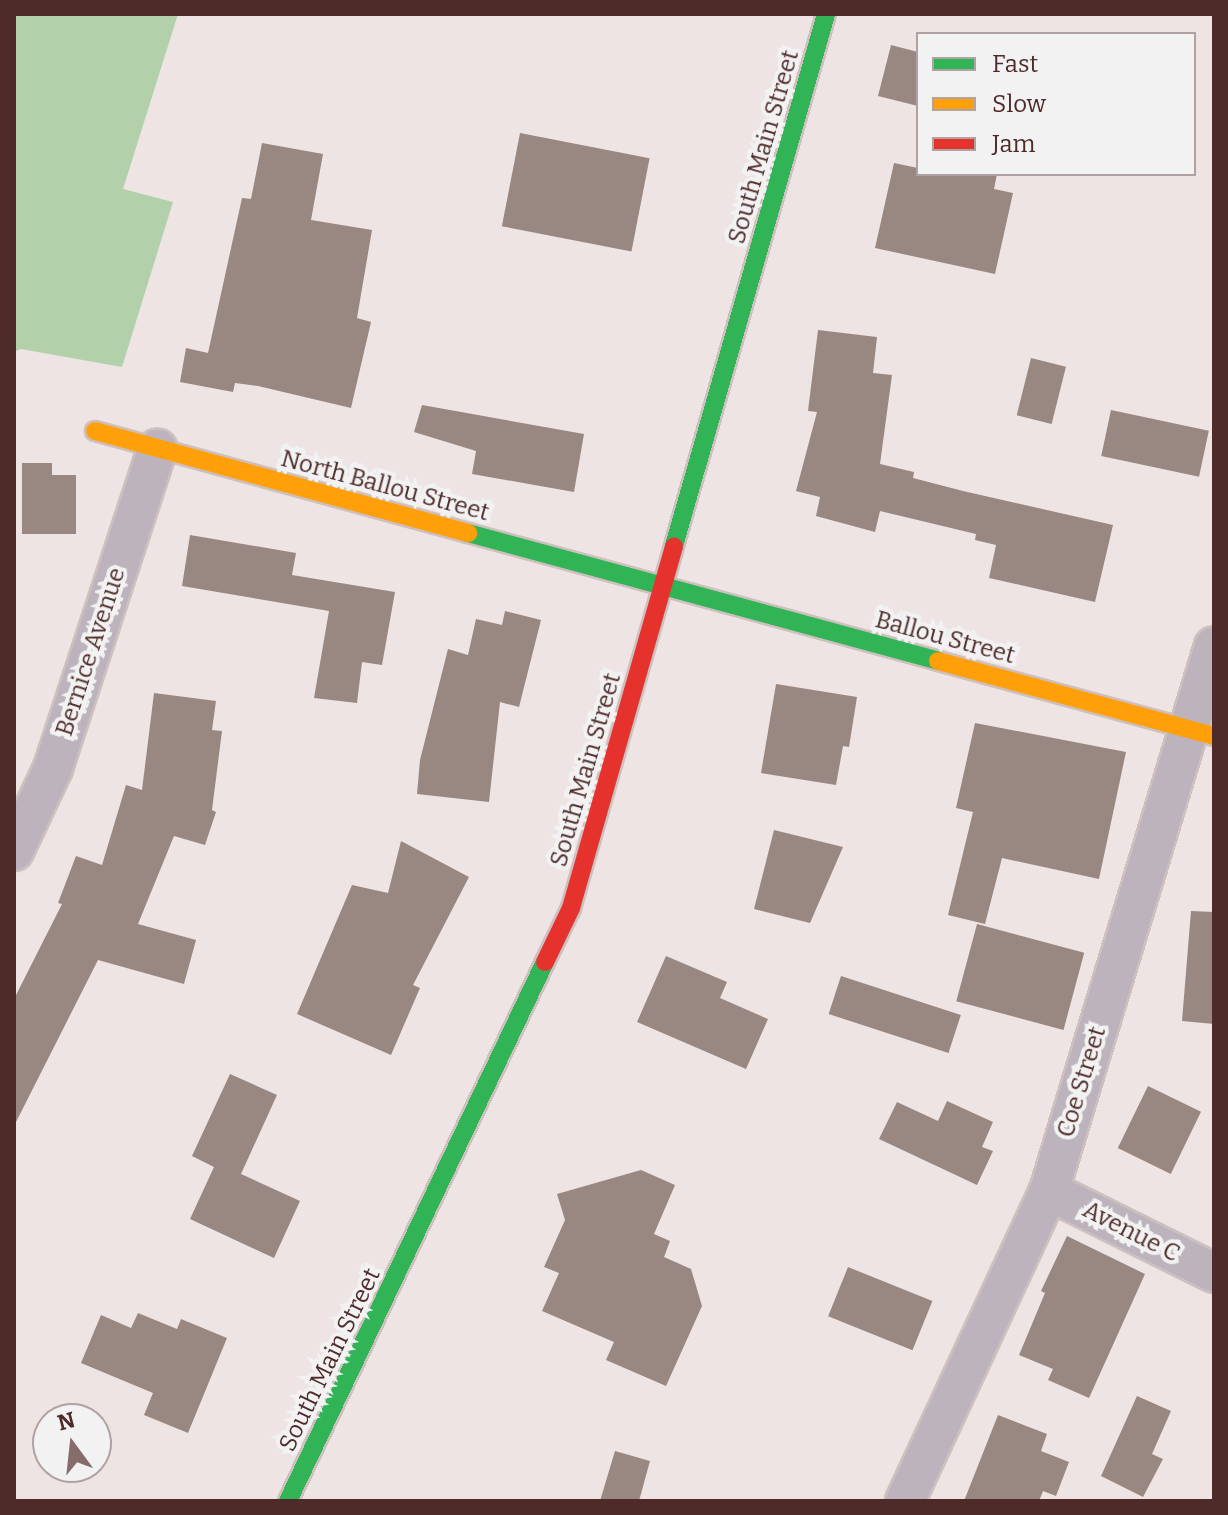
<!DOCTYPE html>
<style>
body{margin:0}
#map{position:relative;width:1228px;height:1515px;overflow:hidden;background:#eee4e3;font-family:Bitter,serif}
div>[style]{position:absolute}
.forest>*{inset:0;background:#b2d1ab}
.building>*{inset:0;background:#998881;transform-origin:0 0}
.roads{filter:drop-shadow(2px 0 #cdc0bf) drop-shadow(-2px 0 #cdc0bf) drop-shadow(0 2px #cdc0bf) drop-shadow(0 -2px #cdc0bf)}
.street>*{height:38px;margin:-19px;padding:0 19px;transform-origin:19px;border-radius:19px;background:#bdb3bc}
.fast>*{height:18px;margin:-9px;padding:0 9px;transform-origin:9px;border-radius:9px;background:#30b455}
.slow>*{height:18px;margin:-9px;padding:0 9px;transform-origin:9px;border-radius:9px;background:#ff9f0a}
.jam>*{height:18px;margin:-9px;padding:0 9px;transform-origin:9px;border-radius:9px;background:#e5322d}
span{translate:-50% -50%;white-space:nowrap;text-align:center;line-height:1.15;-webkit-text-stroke:8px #f2f2f2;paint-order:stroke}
.street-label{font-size:24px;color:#4e2b29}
.frame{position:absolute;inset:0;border:16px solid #4e2b29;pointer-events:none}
.legend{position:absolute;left:916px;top:32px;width:280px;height:144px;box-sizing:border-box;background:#f2f2f2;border:2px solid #b0a2a2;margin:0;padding:10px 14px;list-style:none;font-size:24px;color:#4e2b29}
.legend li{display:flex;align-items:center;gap:16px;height:40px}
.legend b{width:40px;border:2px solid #b0a2a2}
.north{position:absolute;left:32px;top:1403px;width:80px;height:80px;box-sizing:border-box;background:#f2f2f2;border:2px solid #b0a2a2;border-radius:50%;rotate:345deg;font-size:22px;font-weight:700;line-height:32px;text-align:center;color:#4e2b29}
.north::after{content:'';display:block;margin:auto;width:28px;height:36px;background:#866c6a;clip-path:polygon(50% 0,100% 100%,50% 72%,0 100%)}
</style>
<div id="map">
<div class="forest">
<div style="clip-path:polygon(14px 14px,178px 14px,123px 189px,173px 202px,122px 367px,21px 349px,14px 352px)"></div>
</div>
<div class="building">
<div style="clip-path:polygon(891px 45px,918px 52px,918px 106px,878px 96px)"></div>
<div style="left:520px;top:133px;width:132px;height:95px;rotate:11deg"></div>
<div style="clip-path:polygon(262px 143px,323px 154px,311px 220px,372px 230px,357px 318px,371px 322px,351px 408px,258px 386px,235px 383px,233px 392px,180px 382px,186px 348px,208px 353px,242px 198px,251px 199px)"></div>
<div style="clip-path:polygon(894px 163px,918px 168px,918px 174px,997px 174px,994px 189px,1013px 193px,995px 274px,875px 248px)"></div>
<div style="clip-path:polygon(818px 330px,877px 337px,873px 373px,892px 375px,880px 464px,914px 472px,913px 478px,963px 491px,1113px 525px,1095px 602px,989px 578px,996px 545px,975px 540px,976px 534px,880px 511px,875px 532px,816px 516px,820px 497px,796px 491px,817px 412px,808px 411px)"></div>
<div style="left:1031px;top:358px;width:36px;height:59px;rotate:14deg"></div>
<div style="clip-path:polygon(422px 405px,584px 434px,574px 492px,472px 474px,476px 451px,414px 432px)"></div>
<div style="left:1111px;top:410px;width:100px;height:47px;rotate:12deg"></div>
<div style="clip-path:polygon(22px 463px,52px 463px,52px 475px,76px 475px,76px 534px,22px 534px)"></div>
<div style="clip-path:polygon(190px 535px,296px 553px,292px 575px,395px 592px,382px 665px,362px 662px,357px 703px,314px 698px,329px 611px,182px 586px)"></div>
<div style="clip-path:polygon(505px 611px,541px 620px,519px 707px,500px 702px,489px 802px,417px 794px,420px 760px,448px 649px,468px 655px,476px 619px,502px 625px)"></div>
<div style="clip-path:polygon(776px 684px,857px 697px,849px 747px,843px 746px,836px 785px,761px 773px)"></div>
<div style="clip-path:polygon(154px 693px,216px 701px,212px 730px,222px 731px,212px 810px,216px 812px,205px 845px,174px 836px,138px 924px,196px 940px,184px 984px,98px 960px,14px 1126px,14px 999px,62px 904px,58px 903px,76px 856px,102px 865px,126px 785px,142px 790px)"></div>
<div style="clip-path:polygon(975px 723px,1126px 752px,1099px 879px,1002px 858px,985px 924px,948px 915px,973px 812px,956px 808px)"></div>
<div style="clip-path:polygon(774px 830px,843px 847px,810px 923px,754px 909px)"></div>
<div style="clip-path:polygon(401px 841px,469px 877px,413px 985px,420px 988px,391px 1055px,297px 1014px,352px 885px,388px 893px)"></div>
<div style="clip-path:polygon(1191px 911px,1214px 912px,1214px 1024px,1182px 1021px)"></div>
<div style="left:977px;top:924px;width:111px;height:80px;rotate:15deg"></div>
<div style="clip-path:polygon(666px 956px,727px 982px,720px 998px,768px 1019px,746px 1069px,637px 1022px)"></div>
<div style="left:841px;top:976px;width:126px;height:40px;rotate:18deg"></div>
<div style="clip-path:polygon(230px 1074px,277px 1095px,241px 1174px,300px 1201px,274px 1258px,190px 1219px,214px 1167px,192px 1156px)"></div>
<div style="left:1148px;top:1086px;width:59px;height:69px;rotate:26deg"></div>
<div style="clip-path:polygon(947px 1101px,993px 1122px,982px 1147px,993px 1151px,977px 1185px,879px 1139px,897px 1102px,938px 1121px)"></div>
<div style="clip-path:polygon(641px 1170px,675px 1185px,654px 1234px,670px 1241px,664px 1257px,691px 1269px,702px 1306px,666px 1386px,606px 1360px,614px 1342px,542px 1311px,559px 1273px,544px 1267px,565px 1220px,557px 1194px)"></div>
<div style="clip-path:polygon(1067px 1236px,1145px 1274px,1089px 1398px,1048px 1380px,1053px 1369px,1019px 1355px,1045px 1293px,1041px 1291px)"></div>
<div style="left:848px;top:1267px;width:91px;height:53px;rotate:22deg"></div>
<div style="clip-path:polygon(138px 1313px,177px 1329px,181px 1319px,227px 1338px,188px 1433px,144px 1415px,153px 1393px,81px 1363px,101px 1315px,131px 1328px)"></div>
<div style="clip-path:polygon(1137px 1396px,1171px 1411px,1152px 1454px,1163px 1459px,1143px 1497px,1101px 1476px)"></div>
<div style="clip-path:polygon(998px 1415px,1047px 1434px,1041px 1451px,1069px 1462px,1056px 1496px,1043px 1491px,1039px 1501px,964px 1501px)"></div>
<div style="clip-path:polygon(615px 1451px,650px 1461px,639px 1501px,600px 1501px)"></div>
</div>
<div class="roads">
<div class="street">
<div style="left:14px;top:851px;width:92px;rotate:-64.8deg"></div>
<div style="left:53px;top:768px;width:336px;rotate:-71.9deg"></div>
<div style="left:1049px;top:1191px;width:184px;rotate:26.4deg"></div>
<div style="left:905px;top:1501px;width:342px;rotate:-65.1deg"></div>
<div style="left:1049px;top:1191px;width:569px;rotate:-73.16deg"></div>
</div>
<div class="fast">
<div style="left:468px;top:533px;width:487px;rotate:15.2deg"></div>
<div style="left:674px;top:546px;width:553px;rotate:-74.05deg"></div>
<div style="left:288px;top:1501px;width:597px;rotate:-64.51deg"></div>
</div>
<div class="slow">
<div style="left:95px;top:431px;width:387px;rotate:15.3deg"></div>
<div style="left:938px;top:661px;width:286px;rotate:15.2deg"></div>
</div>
<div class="jam">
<div style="left:545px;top:962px;width:60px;rotate:-64.3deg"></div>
<div style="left:571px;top:908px;width:376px;rotate:-74.1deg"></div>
</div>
</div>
<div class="street-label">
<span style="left:764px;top:147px;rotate:-74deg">South Main Street</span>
<span style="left:385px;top:486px;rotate:15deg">North Ballou Street</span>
<span style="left:945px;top:638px;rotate:15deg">Ballou Street</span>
<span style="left:91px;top:652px;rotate:-72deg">Bernice Avenue</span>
<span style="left:586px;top:770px;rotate:-74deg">South Main Street</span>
<span style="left:1082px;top:1082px;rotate:-73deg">Coe Street</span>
<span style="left:1131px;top:1232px;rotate:27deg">Avenue C</span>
<span style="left:330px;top:1360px;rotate:-64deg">South Main Street</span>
</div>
<div class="frame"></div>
<ul class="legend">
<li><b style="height:10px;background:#30b455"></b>Fast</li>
<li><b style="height:10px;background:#ff9f0a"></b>Slow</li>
<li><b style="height:10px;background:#e5322d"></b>Jam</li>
</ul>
<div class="north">N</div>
</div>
